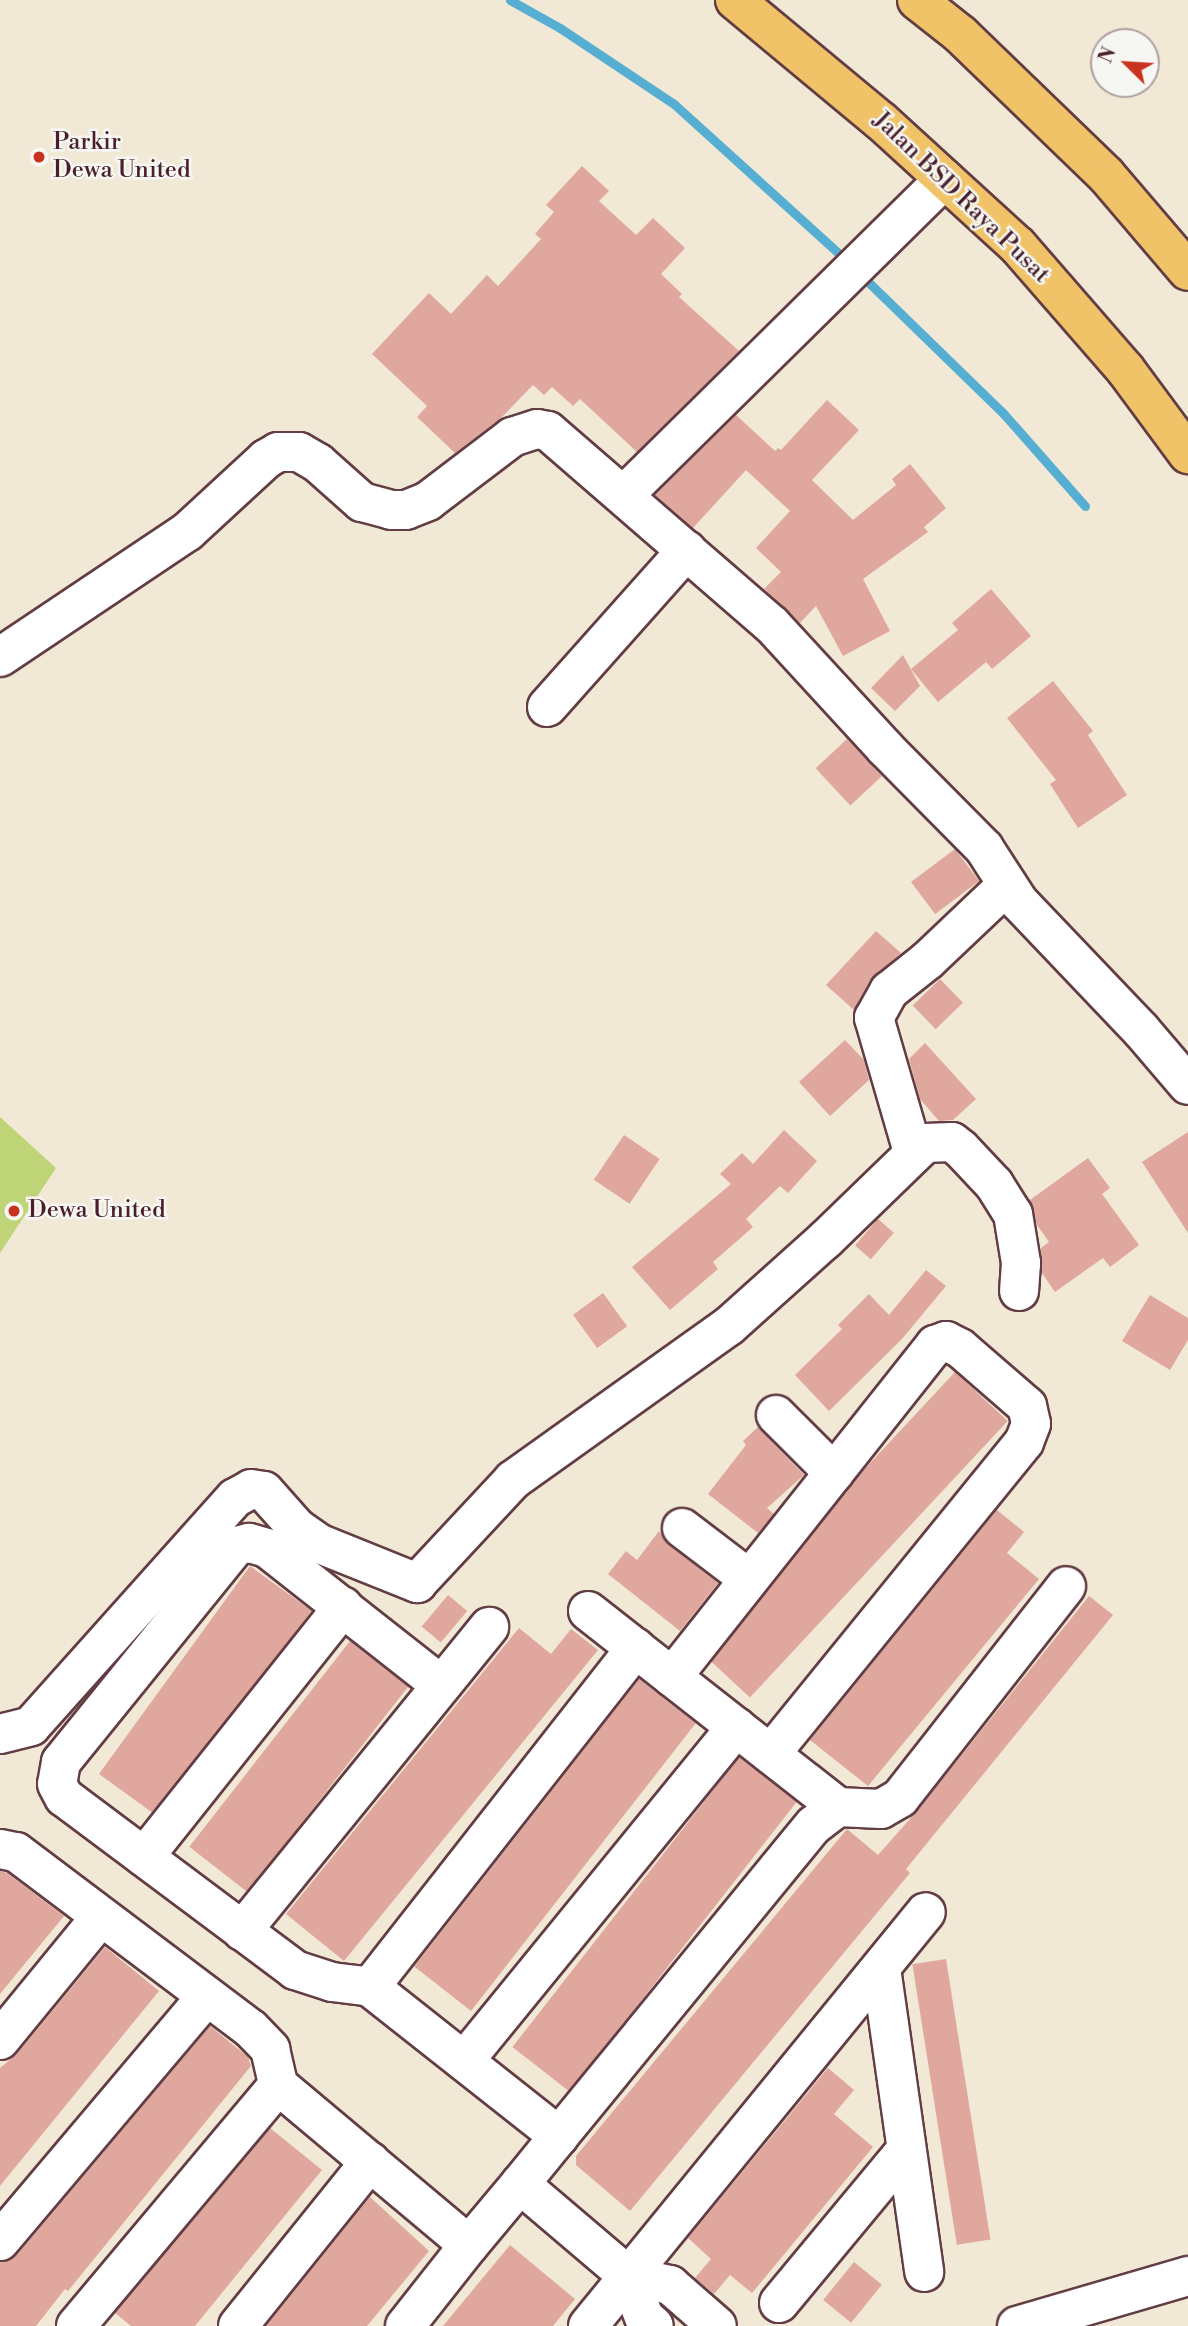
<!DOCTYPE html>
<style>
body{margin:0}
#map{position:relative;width:1188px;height:2326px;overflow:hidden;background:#f1e9d5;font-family:"Libre Bodoni",serif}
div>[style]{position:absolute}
.green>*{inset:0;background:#bfd477}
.stream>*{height:9px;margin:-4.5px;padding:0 4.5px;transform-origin:4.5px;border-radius:4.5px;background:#56aed3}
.building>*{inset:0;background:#e0a79f;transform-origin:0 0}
.roads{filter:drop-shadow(2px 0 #633d44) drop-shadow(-2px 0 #633d44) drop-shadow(0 2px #633d44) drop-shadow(0 -2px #633d44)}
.minor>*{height:38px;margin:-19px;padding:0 19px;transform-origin:19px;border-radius:19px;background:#fff}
.major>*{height:38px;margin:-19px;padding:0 19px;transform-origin:19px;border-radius:19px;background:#f1c369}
.dots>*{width:19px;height:19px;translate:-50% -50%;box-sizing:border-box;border:4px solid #f6f6f2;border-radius:50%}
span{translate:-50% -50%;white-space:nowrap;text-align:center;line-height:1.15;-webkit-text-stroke:5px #f6f6f2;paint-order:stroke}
.poi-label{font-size:24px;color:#4a1f2b}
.left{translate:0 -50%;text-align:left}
.street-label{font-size:24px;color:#4a1f2b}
.north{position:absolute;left:1090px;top:28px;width:70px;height:70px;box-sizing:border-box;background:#f6f6f2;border:2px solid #b1a0a2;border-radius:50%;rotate:294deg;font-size:19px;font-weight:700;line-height:28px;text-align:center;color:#4a1f2b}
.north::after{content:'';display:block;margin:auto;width:24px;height:32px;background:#c8321e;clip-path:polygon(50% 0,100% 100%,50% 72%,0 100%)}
</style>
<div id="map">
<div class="green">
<div style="clip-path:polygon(0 1117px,56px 1168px,0 1253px)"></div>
</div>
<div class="stream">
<div style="left:510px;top:0;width:57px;rotate:29.2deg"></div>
<div style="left:560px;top:28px;width:137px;rotate:33.7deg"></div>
<div style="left:674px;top:104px;width:234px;rotate:42.2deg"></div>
<div style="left:860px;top:274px;width:199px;rotate:44.2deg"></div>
<div style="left:1003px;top:413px;width:124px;rotate:48.6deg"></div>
</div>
<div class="building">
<div style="clip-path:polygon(582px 166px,609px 191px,599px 201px,636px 235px,653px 218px,685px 248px,661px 274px,682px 294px,679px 297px,739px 351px,637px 452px,580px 399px,573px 406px,552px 387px,544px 395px,533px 385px,501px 418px,455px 453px,417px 417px,427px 406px,372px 354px,429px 293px,451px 314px,487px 275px,498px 286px,541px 239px,535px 234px,554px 212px,546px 205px)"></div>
<div style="clip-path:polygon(827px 400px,859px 430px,812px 480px,853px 520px,896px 485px,892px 479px,910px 464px,946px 508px,924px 527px,928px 532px,863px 579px,890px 631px,843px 656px,816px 606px,800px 623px,764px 589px,781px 572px,756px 548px,790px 511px,746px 470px,693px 528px,655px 495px,736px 415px,775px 451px,778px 448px,781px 450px)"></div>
<div style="clip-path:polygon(991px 589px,1031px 636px,992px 669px,986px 662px,938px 702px,911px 669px,958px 630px,952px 623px)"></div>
<div style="clip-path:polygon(903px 655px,920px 686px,895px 711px,871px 688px)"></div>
<div style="clip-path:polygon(1053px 681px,1093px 731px,1088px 735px,1127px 795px,1078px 828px,1050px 784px,1056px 780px,1007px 718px)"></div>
<div style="left:847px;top:739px;width:51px;height:43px;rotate:47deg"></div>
<div style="left:955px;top:849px;width:40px;height:55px;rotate:53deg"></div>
<div style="clip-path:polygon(876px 931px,901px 953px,870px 980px,854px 1010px,826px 985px)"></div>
<div style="left:940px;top:979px;width:33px;height:38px;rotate:46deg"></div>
<div style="clip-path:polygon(845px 1040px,864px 1060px,869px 1080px,830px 1116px,799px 1082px)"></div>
<div style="clip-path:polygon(925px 1043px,976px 1099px,953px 1120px,939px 1121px,920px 1099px,909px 1059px)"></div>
<div style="clip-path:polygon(784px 1130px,817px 1161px,788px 1193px,780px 1186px,746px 1219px,753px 1227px,713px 1262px,718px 1269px,670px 1310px,632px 1267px,731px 1184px,720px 1174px,742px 1153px,753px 1164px)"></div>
<div style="clip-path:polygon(1188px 1132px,1188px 1233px,1142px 1162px)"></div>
<div style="left:624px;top:1135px;width:43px;height:54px;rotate:34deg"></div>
<div style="clip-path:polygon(1088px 1158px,1110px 1188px,1102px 1194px,1139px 1245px,1110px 1267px,1103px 1258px,1055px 1292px,1042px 1273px,1041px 1248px,1049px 1242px,1037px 1225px,1030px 1200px)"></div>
<div style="left:878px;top:1219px;width:21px;height:35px;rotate:41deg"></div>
<div style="clip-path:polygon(926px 1270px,946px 1286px,902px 1339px,829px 1411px,795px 1375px,842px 1329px,838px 1325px,869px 1294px,889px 1315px)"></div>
<div style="left:603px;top:1293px;width:41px;height:37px;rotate:54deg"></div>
<div style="clip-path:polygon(1150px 1295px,1188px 1318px,1188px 1340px,1170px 1370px,1122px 1341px)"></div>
<div style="left:955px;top:1372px;width:72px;height:378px;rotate:43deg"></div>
<div style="clip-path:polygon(758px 1427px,804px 1475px,767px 1508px,774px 1514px,758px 1533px,708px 1494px,746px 1445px,743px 1441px)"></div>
<div style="clip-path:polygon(997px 1510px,1024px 1532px,1007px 1553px,1039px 1579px,868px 1786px,810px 1740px)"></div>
<div style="clip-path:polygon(659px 1531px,669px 1545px,718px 1583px,680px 1631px,608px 1574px,626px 1551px,637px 1560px)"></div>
<div style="left:250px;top:1566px;width:76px;height:257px;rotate:36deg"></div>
<div style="left:448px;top:1595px;width:25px;height:41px;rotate:40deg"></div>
<div style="clip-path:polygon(1089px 1596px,1113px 1615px,906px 1869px,910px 1873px,630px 2211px,576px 2165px,576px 2156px,847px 1829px,878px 1855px,917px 1811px)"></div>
<div style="clip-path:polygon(519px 1628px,551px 1654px,571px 1629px,598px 1650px,344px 1961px,286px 1914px)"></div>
<div style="left:350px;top:1641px;width:74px;height:261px;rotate:38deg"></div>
<div style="left:639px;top:1679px;width:72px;height:365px;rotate:38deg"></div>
<div style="left:739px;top:1757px;width:73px;height:368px;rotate:38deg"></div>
<div style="clip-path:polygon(0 1871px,7px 1873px,64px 1916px,0 1994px)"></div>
<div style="clip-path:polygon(105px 1947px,159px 1991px,0 2186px,0 2068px,17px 2054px)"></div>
<div style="left:946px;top:1959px;width:284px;height:34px;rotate:81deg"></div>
<div style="clip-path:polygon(210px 2026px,248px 2057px,251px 2066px,68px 2291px,65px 2289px,36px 2326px,0 2326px,0 2262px,17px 2255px)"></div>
<div style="clip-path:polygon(828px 2068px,854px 2090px,834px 2114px,873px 2147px,752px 2293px,730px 2275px,714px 2294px,695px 2278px,711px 2259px,688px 2238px)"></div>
<div style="clip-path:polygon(270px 2128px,322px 2170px,195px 2326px,131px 2326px,115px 2313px)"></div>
<div style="clip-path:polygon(370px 2197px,429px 2251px,367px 2326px,266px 2326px)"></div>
<div style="clip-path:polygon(510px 2245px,575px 2299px,553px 2326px,443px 2326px)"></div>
<div style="left:854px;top:2262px;width:36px;height:49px;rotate:39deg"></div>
</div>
<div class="roads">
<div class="minor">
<div style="left:624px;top:495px;width:450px;rotate:-44.6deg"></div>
<div style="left:0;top:657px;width:225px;rotate:-33.8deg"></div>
<div style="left:187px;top:532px;width:108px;rotate:-42.7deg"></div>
<div style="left:266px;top:459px;width:14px;rotate:-30deg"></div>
<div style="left:278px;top:452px;width:21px"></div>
<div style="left:299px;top:452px;width:22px;rotate:30deg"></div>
<div style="left:318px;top:463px;width:59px;rotate:41.6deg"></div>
<div style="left:362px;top:502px;width:30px;rotate:15deg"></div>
<div style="left:391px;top:510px;width:15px"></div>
<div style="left:406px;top:510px;width:24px;rotate:-22deg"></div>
<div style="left:428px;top:501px;width:106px;rotate:-37.3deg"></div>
<div style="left:512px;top:437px;width:26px;rotate:-18deg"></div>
<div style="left:537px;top:429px;width:11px;rotate:10deg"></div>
<div style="left:548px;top:431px;width:296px;rotate:40.9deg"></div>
<div style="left:772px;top:625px;width:167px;rotate:47.4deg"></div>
<div style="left:885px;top:748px;width:141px;rotate:45.3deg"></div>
<div style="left:984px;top:848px;width:64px;rotate:57.1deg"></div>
<div style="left:1019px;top:902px;width:177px;rotate:46.4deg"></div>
<div style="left:1141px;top:1030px;width:72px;rotate:49.5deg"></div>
<div style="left:547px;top:707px;width:210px;rotate:-48.3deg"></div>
<div style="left:913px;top:1152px;width:140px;rotate:-106.2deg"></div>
<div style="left:874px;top:1018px;width:31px;rotate:-61deg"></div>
<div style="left:889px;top:991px;width:50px;rotate:-38.5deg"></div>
<div style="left:928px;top:960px;width:109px;rotate:-43.5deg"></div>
<div style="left:776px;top:1415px;width:82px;rotate:45deg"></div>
<div style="left:682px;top:1528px;width:84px;rotate:37.3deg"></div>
<div style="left:588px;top:1611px;width:318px;rotate:38.1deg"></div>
<div style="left:672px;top:1677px;width:424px;rotate:-51.6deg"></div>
<div style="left:935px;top:1345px;width:12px;rotate:-20deg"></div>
<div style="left:946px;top:1341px;width:16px;rotate:27deg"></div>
<div style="left:960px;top:1348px;width:89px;rotate:40.9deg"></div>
<div style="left:1027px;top:1406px;width:18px;rotate:77deg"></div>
<div style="left:1031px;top:1424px;width:19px;rotate:111deg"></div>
<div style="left:1024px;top:1442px;width:402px;rotate:129.1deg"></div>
<div style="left:441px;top:1685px;width:221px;rotate:-141.8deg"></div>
<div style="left:267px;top:1548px;width:19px;rotate:-164deg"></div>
<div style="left:249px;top:1543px;width:13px;rotate:167deg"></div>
<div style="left:236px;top:1546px;width:278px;rotate:129deg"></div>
<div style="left:61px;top:1762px;width:22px;rotate:100deg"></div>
<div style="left:57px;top:1784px;width:15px;rotate:62deg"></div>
<div style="left:64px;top:1797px;width:289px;rotate:36.8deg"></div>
<div style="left:295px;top:1970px;width:39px;rotate:18deg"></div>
<div style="left:332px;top:1982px;width:38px;rotate:7deg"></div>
<div style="left:370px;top:1987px;width:241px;rotate:38.3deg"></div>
<div style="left:559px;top:2136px;width:62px;rotate:129.1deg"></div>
<div style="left:0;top:1734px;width:32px;rotate:-14deg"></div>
<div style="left:31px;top:1726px;width:306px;rotate:-48.2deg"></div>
<div style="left:235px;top:1498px;width:18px;rotate:-29deg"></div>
<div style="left:251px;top:1489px;width:13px;rotate:9deg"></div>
<div style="left:264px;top:1491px;width:50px;rotate:48.3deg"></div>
<div style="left:297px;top:1528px;width:28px;rotate:35deg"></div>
<div style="left:320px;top:1544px;width:105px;rotate:21.9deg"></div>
<div style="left:417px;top:1583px;width:141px;rotate:-47deg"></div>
<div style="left:513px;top:1480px;width:265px;rotate:-35.5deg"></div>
<div style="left:729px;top:1326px;width:129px;rotate:-41.9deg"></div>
<div style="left:825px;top:1240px;width:139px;rotate:-44.1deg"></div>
<div style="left:925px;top:1143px;width:27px;rotate:-2deg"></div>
<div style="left:952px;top:1142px;width:11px;rotate:38deg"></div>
<div style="left:961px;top:1149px;width:48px;rotate:46.7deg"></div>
<div style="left:994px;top:1184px;width:36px;rotate:58deg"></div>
<div style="left:1013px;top:1214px;width:50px;rotate:80.7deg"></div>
<div style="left:1021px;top:1263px;width:28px;rotate:94deg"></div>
<div style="left:0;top:1849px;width:16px;rotate:11deg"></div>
<div style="left:16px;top:1852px;width:294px;rotate:37deg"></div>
<div style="left:251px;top:2029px;width:28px;rotate:46deg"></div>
<div style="left:270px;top:2049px;width:37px;rotate:77deg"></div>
<div style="left:278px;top:2085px;width:249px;rotate:40deg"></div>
<div style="left:469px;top:2245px;width:80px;rotate:-50.1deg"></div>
<div style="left:520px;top:2184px;width:142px;rotate:40.4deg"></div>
<div style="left:628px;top:2276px;width:43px;rotate:12.1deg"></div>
<div style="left:670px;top:2285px;width:62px;rotate:41.1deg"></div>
<div style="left:144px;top:1857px;width:320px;rotate:-51.5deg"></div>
<div style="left:242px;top:1931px;width:392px;rotate:-50.9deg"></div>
<div style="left:881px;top:1968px;width:307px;rotate:81.9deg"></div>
<div style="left:370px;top:1987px;width:431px;rotate:-51.9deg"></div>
<div style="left:0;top:2040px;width:158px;rotate:-50.7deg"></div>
<div style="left:464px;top:2061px;width:431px;rotate:-50.8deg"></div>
<div style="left:559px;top:2136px;width:402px;rotate:-50.7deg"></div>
<div style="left:814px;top:1825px;width:30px;rotate:-37deg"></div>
<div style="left:838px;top:1807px;width:43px;rotate:2.7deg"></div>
<div style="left:881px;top:1809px;width:22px;rotate:-30deg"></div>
<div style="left:900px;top:1798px;width:269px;rotate:-51.9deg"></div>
<div style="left:0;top:2241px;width:319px;rotate:-49.8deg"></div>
<div style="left:628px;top:2276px;width:44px;rotate:68.7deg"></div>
<div style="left:644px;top:2317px;width:13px;rotate:42deg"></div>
<div style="left:779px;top:2303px;width:199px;rotate:-50.3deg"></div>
<div style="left:76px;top:2326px;width:314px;rotate:-50deg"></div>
<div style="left:238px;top:2326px;width:211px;rotate:-51.2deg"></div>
<div style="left:405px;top:2326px;width:103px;rotate:-51.7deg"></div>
<div style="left:588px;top:2326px;width:534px;rotate:-50.77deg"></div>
<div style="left:1017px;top:2326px;width:178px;rotate:-16.3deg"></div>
</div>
<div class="major">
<div style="left:735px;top:0;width:190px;rotate:39.7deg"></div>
<div style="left:881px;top:121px;width:185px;rotate:42.4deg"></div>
<div style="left:1018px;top:246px;width:163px;rotate:49deg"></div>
<div style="left:1125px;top:369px;width:106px;rotate:53.5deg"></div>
<div style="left:917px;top:0;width:55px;rotate:38.3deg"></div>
<div style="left:960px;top:34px;width:203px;rotate:44deg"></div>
<div style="left:1106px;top:175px;width:126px;rotate:49.5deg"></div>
</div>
</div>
<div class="dots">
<div style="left:39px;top:157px;background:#c8321e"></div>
<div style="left:14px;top:1211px;background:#c8321e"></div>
</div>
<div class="poi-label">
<span class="left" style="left:53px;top:157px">Parkir<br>Dewa United</span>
<span class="left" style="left:28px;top:1211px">Dewa United</span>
</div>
<div class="street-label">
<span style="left:961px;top:198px;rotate:44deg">Jalan BSD Raya Pusat</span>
</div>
<div class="north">N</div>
</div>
